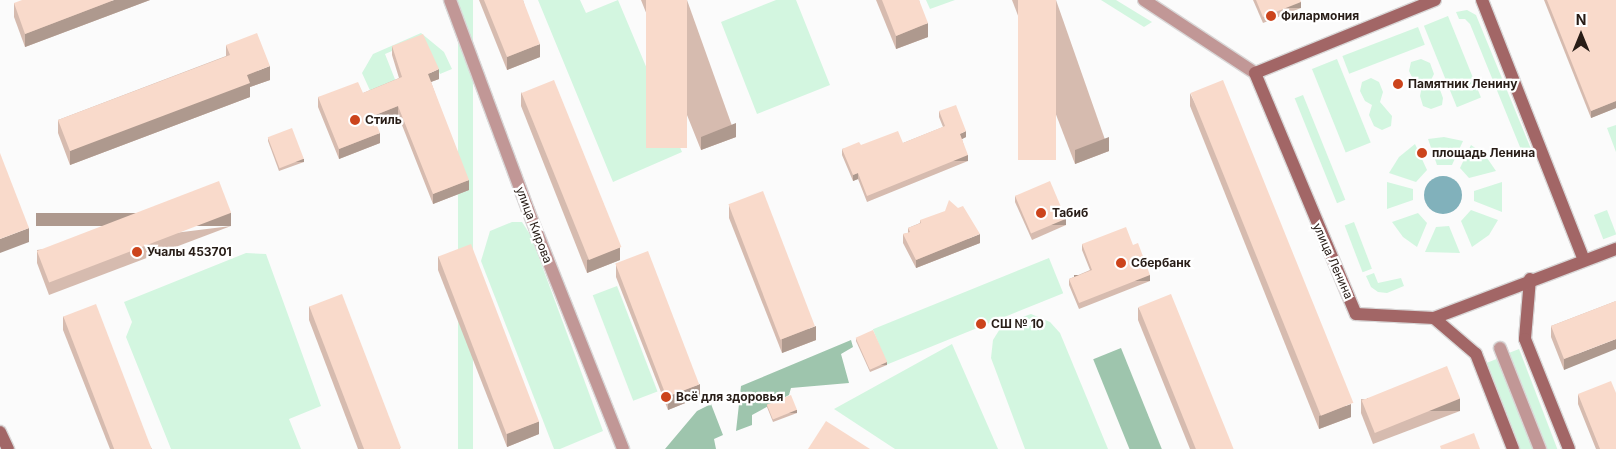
<!DOCTYPE html>
<meta charset="utf-8">
<style>
body{margin:0}
#map{position:relative;width:1616px;height:449px;overflow:hidden;background:#fbfbfb;font-family:Inter,sans-serif}
div>[style]{position:absolute}
.green>*{inset:0;background:#d3f6e0;transform-origin:0 0}
.forest>*{inset:0;background:#9ec5ad;transform-origin:0 0}
.water>*{inset:0;background:#81b1bb}
.round{border-radius:50%}
.roads{filter:drop-shadow(1px 0 #d9d7d7) drop-shadow(-1px 0 #d9d7d7) drop-shadow(0 1px #d9d7d7) drop-shadow(0 -1px #d9d7d7)}
.pedestrian>*{height:12px;margin:-6px;padding:0 6px;transform-origin:6px;border-radius:6px;background:#c19796}
.minor>*{height:12px;margin:-6px;padding:0 6px;transform-origin:6px;border-radius:6px;background:#c19796}
.tertiary>*{height:12px;margin:-6px;padding:0 6px;transform-origin:6px;border-radius:6px;background:#c19796}
.secondary>*{height:12px;margin:-6px;padding:0 6px;transform-origin:6px;border-radius:6px;background:#a26666}
.wall>*{inset:0;background:#d6bbaf}
.shaded-wall>*{inset:0;background:#ae998e;transform-origin:0 0}
.building>*{inset:0;background:#f9dacb;transform-origin:0 0}
.dots>*{width:14px;height:14px;translate:-50% -50%;box-sizing:border-box;border:2px solid #fff;border-radius:50%}
span{translate:-50% -50%;white-space:nowrap;text-align:center;line-height:1.15;-webkit-text-stroke:4.5px #fff;paint-order:stroke}
.poi-label{font-size:12px;color:#281d17;font-weight:700}
.left{translate:0 -50%;text-align:left}
.street-label{font-size:12px;color:#281d17}
.north{position:absolute;left:1556px;top:10px;width:50px;height:50px;-webkit-text-stroke:4px #fff;paint-order:stroke;rotate:0deg;font-size:14px;font-weight:700;line-height:20px;text-align:center;color:#281d17}
.north::after{content:'';display:block;margin:auto;width:18px;height:22px;background:#281d17;clip-path:polygon(50% 0,100% 100%,50% 72%,0 100%)}
</style>
<div id="map">
<div class="green">
<div style="left:458px;top:0;width:15px;height:477px"></div>
<div style="clip-path:polygon(538px 0,580px 0,586px 13px,618px 0,682px 152px,613px 182px)"></div>
<div style="clip-path:polygon(776px 0,796px 0,830px 85px,757px 114px,721px 22px)"></div>
<div style="clip-path:polygon(926px 0,955px 0,930px 9px)"></div>
<div style="clip-path:polygon(1101px 0,1116px 0,1152px 22px,1144px 27px)"></div>
<div style="clip-path:polygon(1467px 10px,1476px 15px,1531px 149px,1522px 152px,1470px 24px,1465px 19px,1459px 19px,1456px 12px)"></div>
<div style="left:1448px;top:16px;width:88px;height:26px;rotate:68deg"></div>
<div style="left:1418px;top:27px;width:19px;height:81px;rotate:69deg"></div>
<div style="clip-path:polygon(421px 33px,444px 52px,452px 69px,440px 74px,425px 41px,420px 39px,385px 54px,398px 87px,373px 97px,362px 73px,373px 54px)"></div>
<div style="left:1337px;top:59px;width:90px;height:27px;rotate:68deg"></div>
<div style="clip-path:polygon(1421px 59px,1430px 63px,1434px 74px,1430px 82px,1439px 87px,1443px 98px,1442px 105px,1431px 109px,1423px 106px,1420px 96px,1422px 86px,1414px 81px,1409px 71px,1411px 62px)"></div>
<div style="clip-path:polygon(1371px 78px,1379px 82px,1383px 92px,1380px 102px,1392px 116px,1391px 126px,1382px 130px,1374px 126px,1369px 115px,1372px 105px,1365px 101px,1360px 91px,1362px 82px)"></div>
<div style="left:1303px;top:95px;width:113px;height:9px;rotate:68deg"></div>
<div style="clip-path:polygon(1616px 125px,1616px 152px,1607px 128px)"></div>
<div style="clip-path:polygon(1444px 137px,1463px 141px,1452px 165px,1437px 165px,1428px 139px)"></div>
<div style="clip-path:polygon(1415px 144px,1427px 170px,1416px 182px,1389px 173px,1399px 157px)"></div>
<div style="clip-path:polygon(1471px 145px,1485px 155px,1496px 171px,1469px 178px,1460px 168px)"></div>
<div style="clip-path:polygon(1387px 182px,1413px 189px,1413px 200px,1387px 209px)"></div>
<div style="clip-path:polygon(1502px 182px,1502px 212px,1474px 201px,1474px 191px)"></div>
<div style="clip-path:polygon(1471px 210px,1498px 220px,1489px 235px,1472px 247px,1461px 221px)"></div>
<div style="left:1607px;top:210px;width:26px;height:14px;rotate:69deg"></div>
<div style="clip-path:polygon(1418px 213px,1427px 223px,1417px 247px,1403px 237px,1392px 222px)"></div>
<div style="clip-path:polygon(512px 222px,522px 222px,531px 236px,603px 431px,560px 449px,554px 449px,481px 261px,490px 231px)"></div>
<div style="left:1354px;top:222px;width:50px;height:10px;rotate:69deg"></div>
<div style="clip-path:polygon(1449px 226px,1460px 253px,1425px 252px,1436px 227px)"></div>
<div style="clip-path:polygon(246px 253px,266px 254px,321px 406px,289px 419px,301px 449px,171px 449px,126px 337px,132px 322px,124px 302px)"></div>
<div style="left:1049px;top:258px;width:38px;height:190px;rotate:68deg"></div>
<div style="clip-path:polygon(1374px 273px,1378px 283px,1401px 278px,1404px 286px,1387px 293px,1378px 292px,1371px 287px,1366px 276px)"></div>
<div style="left:617px;top:286px;width:113px;height:26px;rotate:69deg"></div>
<div style="clip-path:polygon(1031px 314px,1050px 322px,1060px 333px,1108px 449px,1025px 449px,991px 358px,993px 340px,1003px 324px)"></div>
<div style="clip-path:polygon(952px 344px,998px 449px,895px 449px,834px 409px)"></div>
<div style="left:1519px;top:349px;width:107px;height:13px;rotate:69deg"></div>
<div style="left:1499px;top:358px;width:98px;height:15px;rotate:68deg"></div>
</div>
<div class="forest">
<div style="clip-path:polygon(851px 340px,853px 347px,841px 354px,849px 383px,791px 388px,789px 395px,752px 415px,752px 425px,736px 431px,741px 386px)"></div>
<div style="left:1121px;top:348px;width:109px;height:30px;rotate:68deg"></div>
<div style="clip-path:polygon(711px 404px,723px 435px,714px 439px,716px 449px,665px 449px,697px 411px)"></div>
</div>
<div class="water">
<div class="round" style="left:1424px;top:176px;width:38px;height:38px"></div>
</div>
<div class="roads">
<div class="pedestrian">
<div style="left:1500px;top:348px;width:109px;rotate:68.4deg"></div>
</div>
<div class="minor">
<div style="left:450px;top:0;width:224px;rotate:69.6deg"></div>
<div style="left:528px;top:210px;width:257px;rotate:68.3deg"></div>
</div>
<div class="tertiary">
<div style="left:1144px;top:0;width:133px;rotate:33.3deg"></div>
</div>
<div class="secondary">
<div style="left:1435px;top:0;width:194px;rotate:157.9deg"></div>
<div style="left:1255px;top:73px;width:261px;rotate:67.3deg"></div>
<div style="left:1356px;top:314px;width:78px;rotate:2.9deg"></div>
<div style="left:1434px;top:318px;width:55px;rotate:40.6deg"></div>
<div style="left:1476px;top:354px;width:102px;rotate:68.7deg"></div>
<div style="left:1482px;top:0;width:279px;rotate:68.6deg"></div>
<div style="left:1530px;top:279px;width:60px;rotate:94.8deg"></div>
<div style="left:1525px;top:339px;width:118px;rotate:68.2deg"></div>
<div style="left:1434px;top:318px;width:195px;rotate:-20.8deg"></div>
<div style="left:0;top:432px;width:19px;rotate:65deg"></div>
</div>
</div>
<div class="wall">
<div style="clip-path:polygon(150px 0,25px 47px,14px 17px,14px 3px)"></div>
<div style="clip-path:polygon(479px 0,523px 0,540px 57px,507px 70px)"></div>
<div style="clip-path:polygon(641px 0,687px 0,736px 137px,701px 150px)"></div>
<div style="clip-path:polygon(876px 0,919px 0,928px 37px,896px 49px)"></div>
<div style="clip-path:polygon(1012px 0,1056px 0,1109px 151px,1075px 164px)"></div>
<div style="clip-path:polygon(1253px 0,1300px 0,1301px 8px,1263px 23px)"></div>
<div style="clip-path:polygon(1544px 0,1616px 0,1616px 108px,1591px 118px)"></div>
<div style="clip-path:polygon(226px 45px,270px 80px,250px 87px,250px 97px,70px 165px,58px 133px,58px 120px,226px 56px)"></div>
<div style="clip-path:polygon(392px 46px,439px 79px,431px 82px,469px 190px,433px 204px,398px 115px,376px 124px,380px 143px,339px 159px,318px 107px,318px 97px,363px 93px,399px 78px,392px 55px)"></div>
<div style="clip-path:polygon(521px 92px,620px 260px,587px 273px,521px 106px)"></div>
<div style="clip-path:polygon(1190px 93px,1351px 417px,1319px 429px,1190px 106px)"></div>
<div style="clip-path:polygon(939px 111px,966px 137px,962px 139px,968px 161px,867px 202px,858px 179px,853px 181px,842px 155px,842px 149px,861px 145px,903px 143px,943px 127px,939px 117px)"></div>
<div style="clip-path:polygon(268px 138px,304px 162px,279px 171px,268px 141px)"></div>
<div style="clip-path:polygon(1015px 196px,1066px 225px,1032px 240px,1015px 202px)"></div>
<div style="clip-path:polygon(729px 205px,816px 340px,782px 353px,729px 218px)"></div>
<div style="clip-path:polygon(920px 220px,980px 243px,916px 268px,903px 243px,903px 234px,908px 233px,908px 228px,920px 223px)"></div>
<div style="clip-path:polygon(231px 226px,49px 295px,37px 263px,37px 250px)"></div>
<div style="clip-path:polygon(1082px 244px,1133px 245px,1150px 281px,1079px 309px,1069px 285px,1069px 279px,1090px 270px,1082px 250px)"></div>
<div style="clip-path:polygon(438px 256px,539px 434px,507px 447px,438px 270px)"></div>
<div style="clip-path:polygon(616px 264px,700px 397px,668px 410px,616px 277px)"></div>
<div style="clip-path:polygon(1616px 301px,1564px 370px,1551px 337px,1551px 326px)"></div>
<div style="clip-path:polygon(309px 306px,400px 449px,358px 449px,309px 320px)"></div>
<div style="clip-path:polygon(1138px 307px,1233px 449px,1190px 449px,1138px 320px)"></div>
<div style="clip-path:polygon(63px 316px,152px 449px,110px 449px,63px 330px)"></div>
<div style="clip-path:polygon(856px 338px,887px 365px,870px 372px,856px 341px)"></div>
<div style="clip-path:polygon(1578px 394px,1616px 449px,1596px 449px,1578px 404px)"></div>
<div style="clip-path:polygon(1361px 399px,1460px 411px,1373px 444px,1361px 413px)"></div>
<div style="clip-path:polygon(767px 404px,797px 413px,773px 422px,767px 407px)"></div>
</div>
<div class="shaded-wall">
<div style="clip-path:polygon(114px 0,150px 0,25px 47px,25px 34px)"></div>
<div style="left:1301px;top:2px;width:6px;height:41px;rotate:90deg"></div>
<div style="clip-path:polygon(928px 23px,928px 37px,896px 49px,896px 36px)"></div>
<div style="clip-path:polygon(540px 44px,540px 57px,507px 70px,507px 57px)"></div>
<div style="clip-path:polygon(270px 66px,270px 80px,250px 87px,250px 97px,70px 165px,70px 151px,247px 75px)"></div>
<div style="clip-path:polygon(439px 69px,439px 79px,428px 83px,428px 74px)"></div>
<div style="clip-path:polygon(1616px 101px,1616px 108px,1591px 118px,1591px 111px)"></div>
<div style="clip-path:polygon(398px 106px,398px 115px,373px 125px,373px 116px)"></div>
<div style="clip-path:polygon(736px 123px,736px 137px,701px 150px,701px 137px)"></div>
<div style="clip-path:polygon(966px 131px,966px 137px,960px 140px,960px 134px)"></div>
<div style="clip-path:polygon(380px 133px,380px 143px,339px 159px,339px 149px)"></div>
<div style="clip-path:polygon(1109px 137px,1109px 151px,1075px 164px,1075px 150px)"></div>
<div style="left:968px;top:155px;width:6px;height:109px;rotate:90deg"></div>
<div style="left:304px;top:159px;width:3px;height:27px;rotate:90deg"></div>
<div style="clip-path:polygon(858px 173px,858px 179px,853px 181px,853px 175px)"></div>
<div style="clip-path:polygon(469px 180px,469px 190px,433px 204px,433px 194px)"></div>
<div style="left:231px;top:213px;width:13px;height:195px;rotate:90deg"></div>
<div style="left:1066px;top:219px;width:6px;height:37px;rotate:90deg"></div>
<div style="clip-path:polygon(29px 228px,29px 242px,0 253px,0 239px)"></div>
<div style="clip-path:polygon(980px 234px,980px 243px,916px 268px,916px 260px)"></div>
<div style="clip-path:polygon(620px 247px,620px 260px,587px 273px,587px 260px)"></div>
<div style="left:1150px;top:275px;width:6px;height:76px;rotate:90deg"></div>
<div style="clip-path:polygon(816px 326px,816px 340px,782px 353px,782px 339px)"></div>
<div style="clip-path:polygon(1616px 339px,1616px 349px,1564px 370px,1564px 359px)"></div>
<div style="left:887px;top:362px;width:3px;height:18px;rotate:90deg"></div>
<div style="clip-path:polygon(700px 384px,700px 397px,668px 410px,668px 396px)"></div>
<div style="left:1460px;top:398px;width:13px;height:93px;rotate:90deg"></div>
<div style="clip-path:polygon(1351px 404px,1351px 417px,1319px 429px,1319px 416px)"></div>
<div style="left:797px;top:410px;width:3px;height:26px;rotate:90deg"></div>
<div style="clip-path:polygon(539px 421px,539px 434px,507px 447px,507px 434px)"></div>
</div>
<div class="building">
<div style="clip-path:polygon(22px 0,114px 0,25px 34px,14px 3px)"></div>
<div style="clip-path:polygon(484px 0,523px 0,540px 44px,507px 57px)"></div>
<div style="left:646px;top:0;width:41px;height:148px"></div>
<div style="clip-path:polygon(882px 0,919px 0,928px 23px,896px 36px)"></div>
<div style="left:1018px;top:0;width:38px;height:160px"></div>
<div style="clip-path:polygon(1256px 0,1300px 0,1301px 2px,1263px 17px)"></div>
<div style="clip-path:polygon(1547px 0,1616px 0,1616px 101px,1591px 111px)"></div>
<div style="clip-path:polygon(257px 33px,270px 66px,247px 75px,250px 83px,70px 151px,58px 120px,230px 55px,226px 45px)"></div>
<div style="clip-path:polygon(423px 34px,439px 69px,428px 74px,469px 180px,433px 194px,398px 106px,373px 116px,380px 133px,339px 149px,318px 97px,358px 82px,363px 93px,402px 77px,392px 46px)"></div>
<div style="left:554px;top:80px;width:180px;height:35px;rotate:68deg"></div>
<div style="left:1223px;top:80px;width:348px;height:35px;rotate:68deg"></div>
<div style="clip-path:polygon(956px 105px,966px 131px,960px 134px,968px 155px,867px 196px,858px 173px,853px 175px,842px 149px,859px 142px,861px 145px,898px 131px,903px 143px,945px 126px,939px 111px)"></div>
<div style="left:292px;top:128px;width:33px;height:26px;rotate:69deg"></div>
<div style="clip-path:polygon(0 153px,29px 228px,0 239px)"></div>
<div style="left:219px;top:181px;width:34px;height:195px;rotate:69deg"></div>
<div style="left:1050px;top:181px;width:41px;height:38px;rotate:67deg"></div>
<div style="left:763px;top:191px;width:145px;height:37px;rotate:69deg"></div>
<div style="clip-path:polygon(949px 200px,958px 208px,963px 206px,980px 234px,916px 260px,903px 234px,910px 232px,908px 228px,921px 223px,920px 220px,945px 211px)"></div>
<div style="clip-path:polygon(1126px 227px,1133px 245px,1138px 243px,1150px 275px,1079px 303px,1069px 279px,1092px 270px,1082px 244px)"></div>
<div style="left:471px;top:244px;width:190px;height:35px;rotate:69deg"></div>
<div style="left:648px;top:251px;width:143px;height:35px;rotate:69deg"></div>
<div style="left:342px;top:294px;width:165px;height:35px;rotate:69deg"></div>
<div style="left:1171px;top:294px;width:167px;height:35px;rotate:68deg"></div>
<div style="clip-path:polygon(1616px 301px,1616px 339px,1564px 359px,1551px 326px)"></div>
<div style="left:96px;top:304px;width:155px;height:35px;rotate:69deg"></div>
<div style="left:873px;top:330px;width:35px;height:19px;rotate:66deg"></div>
<div style="left:1447px;top:366px;width:35px;height:92px;rotate:68deg"></div>
<div style="clip-path:polygon(1611px 381px,1616px 393px,1616px 449px,1600px 449px,1578px 394px)"></div>
<div style="left:791px;top:395px;width:16px;height:26px;rotate:68deg"></div>
<div style="clip-path:polygon(826px 421px,870px 449px,808px 449px)"></div>
<div style="clip-path:polygon(1474px 433px,1480px 449px,1441px 449px,1440px 446px)"></div>
</div>
<div class="dots">
<div style="left:1271px;top:16px;background:#cc441c"></div>
<div style="left:1398px;top:84px;background:#cc441c"></div>
<div style="left:355px;top:120px;background:#cc441c"></div>
<div style="left:1422px;top:153px;background:#cc441c"></div>
<div style="left:1041px;top:213px;background:#cc441c"></div>
<div style="left:137px;top:252px;background:#cc441c"></div>
<div style="left:1121px;top:263px;background:#cc441c"></div>
<div style="left:981px;top:324px;background:#cc441c"></div>
<div style="left:666px;top:397px;background:#cc441c"></div>
</div>
<div class="poi-label">
<span class="left" style="left:1281px;top:16px">Филармония</span>
<span class="left" style="left:1408px;top:84px">Памятник Ленину</span>
<span class="left" style="left:365px;top:120px">Стиль</span>
<span class="left" style="left:1432px;top:153px">площадь Ленина</span>
<span class="left" style="left:1052px;top:213px">Табиб</span>
<span class="left" style="left:147px;top:252px">Учалы 453701</span>
<span class="left" style="left:1131px;top:263px">Сбербанк</span>
<span class="left" style="left:991px;top:324px">СШ № 10</span>
<span class="left" style="left:676px;top:397px">Всё для здоровья</span>
</div>
<div class="street-label">
<span style="left:534px;top:225px;rotate:69deg">улица Кирова</span>
<span style="left:1333px;top:261px;rotate:66deg">улица Ленина</span>
</div>
<div class="north">N</div>
</div>
